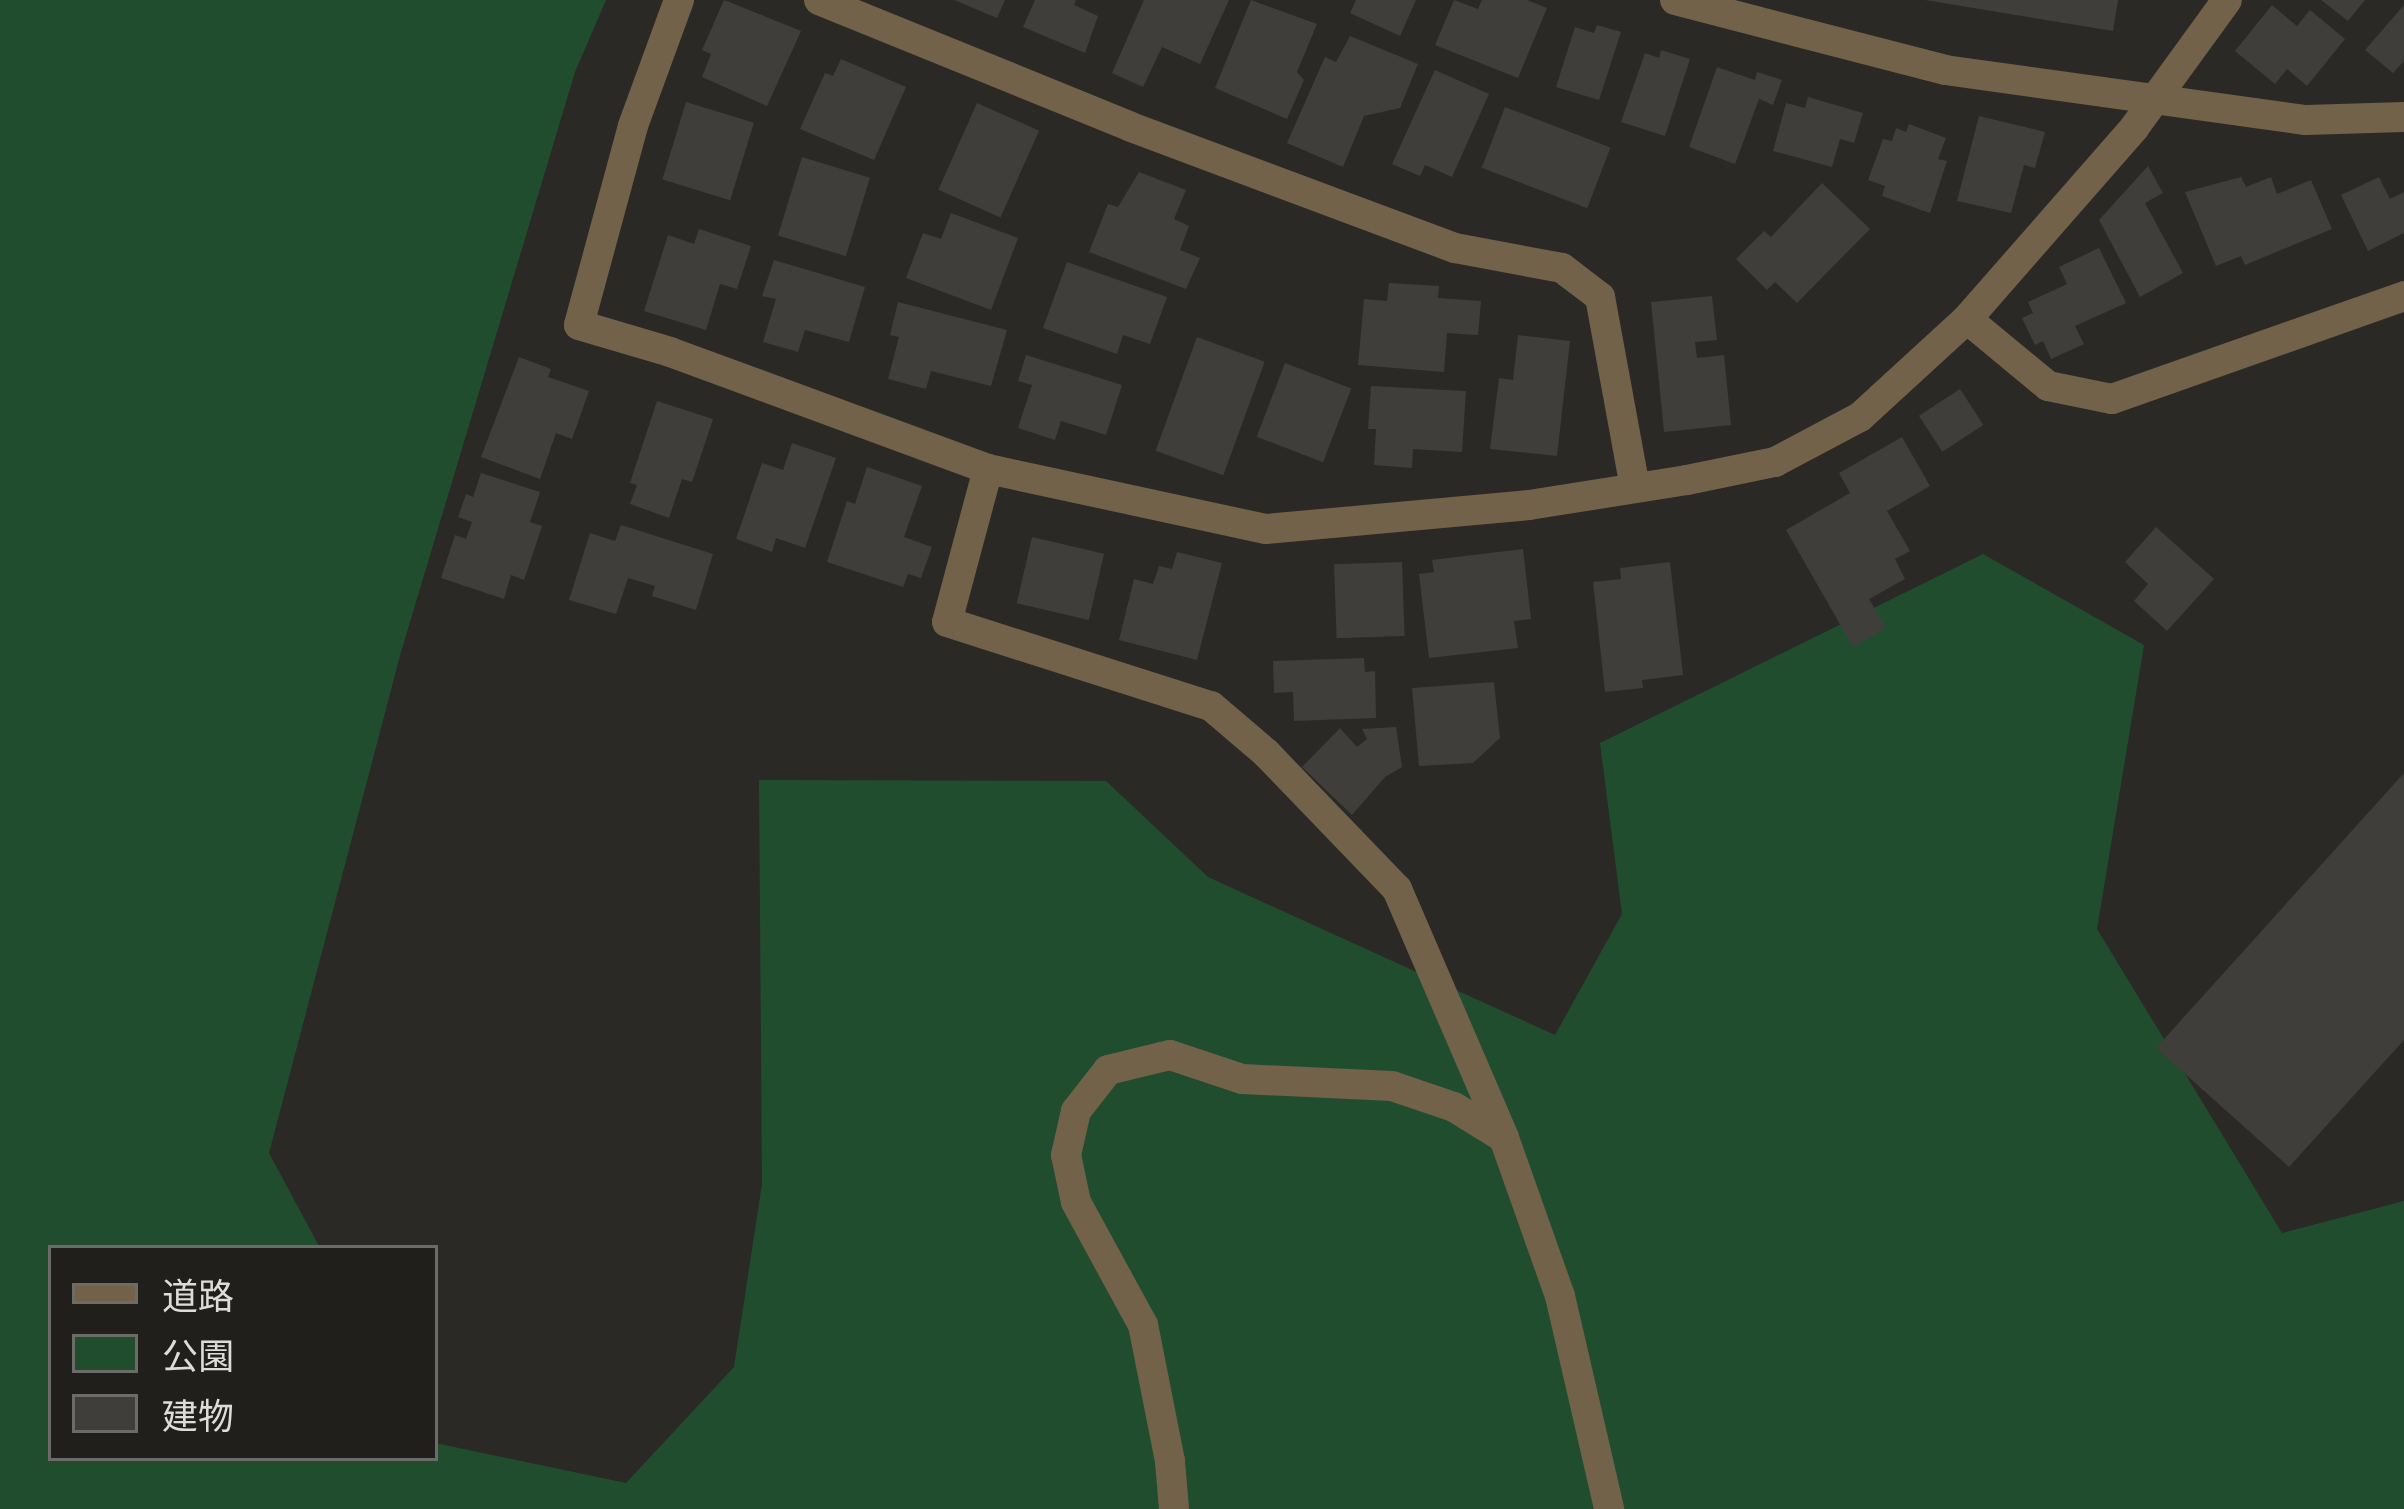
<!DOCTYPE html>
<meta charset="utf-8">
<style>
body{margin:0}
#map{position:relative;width:2404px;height:1509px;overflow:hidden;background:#2a2926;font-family:Arial,"Noto Sans JP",sans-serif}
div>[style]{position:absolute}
.green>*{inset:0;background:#214d2f}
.building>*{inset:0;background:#3f3e3b;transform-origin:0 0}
.minor>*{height:30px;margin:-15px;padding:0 15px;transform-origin:15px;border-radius:15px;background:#716249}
span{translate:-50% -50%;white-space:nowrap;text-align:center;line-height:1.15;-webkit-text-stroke:9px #201f1c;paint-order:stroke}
.legend{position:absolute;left:48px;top:1245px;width:390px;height:216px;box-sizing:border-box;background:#201f1c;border:3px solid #6c6b68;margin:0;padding:15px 21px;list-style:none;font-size:36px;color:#dddcda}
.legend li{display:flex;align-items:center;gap:24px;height:60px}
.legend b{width:60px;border:3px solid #6c6b68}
</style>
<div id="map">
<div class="green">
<div style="clip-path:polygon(0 0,606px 0,575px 72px,401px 652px,269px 1153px,320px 1248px,51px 1248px,51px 1458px,435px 1458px,435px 1443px,626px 1483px,734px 1367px,762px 1184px,759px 780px,1106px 781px,1208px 877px,1555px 1035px,1622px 914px,1600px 743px,1983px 554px,2144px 645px,2097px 929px,2282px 1233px,2404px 1201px,2404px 1509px,0 1509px)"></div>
</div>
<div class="building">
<div style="clip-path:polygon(724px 0,801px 31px,767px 106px,702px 77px,711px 54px,702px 50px)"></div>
<div style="clip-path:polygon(954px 0,1005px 0,997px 18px)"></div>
<div style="clip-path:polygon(1035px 0,1076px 0,1074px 5px,1098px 16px,1085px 53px,1023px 27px)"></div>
<div style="clip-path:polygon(1144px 0,1229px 0,1200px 64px,1162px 47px,1143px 87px,1112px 73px)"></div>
<div style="clip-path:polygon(1251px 0,1317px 24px,1297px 72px,1304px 80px,1287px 119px,1215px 88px)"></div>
<div style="clip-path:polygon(1356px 0,1416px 0,1400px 36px,1350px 13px)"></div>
<div style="clip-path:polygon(1454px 0,1478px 9px,1482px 0,1527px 0,1547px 8px,1518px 78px,1435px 45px)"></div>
<div style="clip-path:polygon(1925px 0,2118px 0,2113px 31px)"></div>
<div style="clip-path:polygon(2321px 0,2365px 0,2348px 21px)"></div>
<div style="clip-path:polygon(2272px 5px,2297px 26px,2310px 10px,2345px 39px,2307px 86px,2287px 69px,2275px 84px,2235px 51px)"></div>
<div style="clip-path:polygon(2404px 5px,2404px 61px,2393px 73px,2365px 50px)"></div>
<div style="clip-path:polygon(1597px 25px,1621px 32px,1599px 100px,1556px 87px,1575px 27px,1594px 33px)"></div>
<div style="clip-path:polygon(1350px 36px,1418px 64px,1400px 108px,1364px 116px,1343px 167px,1287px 143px,1325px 57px,1336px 62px)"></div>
<div style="clip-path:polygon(1661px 50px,1690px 59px,1665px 136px,1621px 122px,1645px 53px,1659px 58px)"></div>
<div style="clip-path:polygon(841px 59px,906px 87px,874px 160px,800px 129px,825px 73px,833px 76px)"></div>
<div style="clip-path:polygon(1717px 67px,1755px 80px,1757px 72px,1782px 80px,1773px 105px,1759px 99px,1735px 164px,1689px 147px)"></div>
<div style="clip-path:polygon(1435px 70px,1489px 94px,1452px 177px,1425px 165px,1420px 176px,1392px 164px)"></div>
<div style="clip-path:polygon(1808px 97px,1863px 113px,1854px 143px,1840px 139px,1832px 167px,1773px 151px,1786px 103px,1805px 108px)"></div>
<div style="left:686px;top:102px;width:71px;height:81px;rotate:17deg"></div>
<div style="left:977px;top:103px;width:68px;height:95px;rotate:24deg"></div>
<div style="left:1505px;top:107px;width:113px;height:65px;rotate:21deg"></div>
<div style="clip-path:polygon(1979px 116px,2045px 132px,2035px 168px,2024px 165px,2011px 213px,1957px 201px)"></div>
<div style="clip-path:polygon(1909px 124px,1946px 138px,1938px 159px,1947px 161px,1930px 213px,1882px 196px,1885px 186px,1868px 180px,1883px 139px,1892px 141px,1896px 128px,1906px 132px)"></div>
<div style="left:802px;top:157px;width:71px;height:82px;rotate:17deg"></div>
<div style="clip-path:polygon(2148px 166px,2163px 193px,2145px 203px,2183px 273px,2140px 297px,2099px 220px)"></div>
<div style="clip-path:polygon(1139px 172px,1186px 190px,1174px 219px,1189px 226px,1180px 250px,1200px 258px,1186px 289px,1089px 252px,1108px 204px,1118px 207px)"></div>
<div style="clip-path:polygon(2241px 177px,2246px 187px,2271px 177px,2277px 194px,2311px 180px,2332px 229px,2245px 265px,2241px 256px,2216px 266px,2185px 192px)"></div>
<div style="clip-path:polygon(2379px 177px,2390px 199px,2404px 192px,2404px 233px,2368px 251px,2341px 195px)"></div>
<div style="clip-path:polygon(1822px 183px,1870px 229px,1797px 303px,1775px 282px,1767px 290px,1736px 259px,1764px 231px,1771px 237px)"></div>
<div style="clip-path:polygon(951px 213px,1018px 238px,991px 310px,906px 278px,923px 233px,941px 239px)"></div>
<div style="clip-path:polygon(699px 229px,751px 246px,737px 289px,720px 284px,706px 330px,644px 311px,668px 235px,694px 244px)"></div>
<div style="clip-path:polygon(2099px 248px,2126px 303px,2075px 326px,2084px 344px,2051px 359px,2043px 341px,2035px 345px,2022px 318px,2033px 313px,2028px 302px,2067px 284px,2059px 267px)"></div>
<div style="clip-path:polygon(774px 260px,865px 287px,849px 342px,805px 330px,798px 352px,763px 342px,776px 299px,762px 296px)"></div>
<div style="clip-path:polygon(1067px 262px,1167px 297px,1150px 344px,1123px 335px,1117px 354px,1043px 328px)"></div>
<div style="clip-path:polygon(1389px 283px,1439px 286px,1438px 298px,1481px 301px,1478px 335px,1447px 333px,1444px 372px,1358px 365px,1364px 299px,1387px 301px)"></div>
<div style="clip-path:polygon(1712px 296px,1717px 340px,1695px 342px,1697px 358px,1724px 355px,1731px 425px,1664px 432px,1651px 302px)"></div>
<div style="clip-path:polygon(898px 302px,1007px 330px,991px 386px,931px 371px,926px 389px,888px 379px,899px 337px,890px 335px)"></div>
<div style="clip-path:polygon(1518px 335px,1570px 341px,1557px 456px,1490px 449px,1499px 378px,1513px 380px)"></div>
<div style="left:1197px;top:337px;width:72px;height:121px;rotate:20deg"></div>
<div style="clip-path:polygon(1026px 355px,1122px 385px,1106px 435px,1061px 421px,1055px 440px,1018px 428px,1032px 385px,1018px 381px)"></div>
<div style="clip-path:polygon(519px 357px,551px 369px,548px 377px,589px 391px,572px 439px,556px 433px,540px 479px,481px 457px)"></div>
<div style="left:1285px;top:363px;width:71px;height:79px;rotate:21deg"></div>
<div style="clip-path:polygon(1371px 386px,1466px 391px,1462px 452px,1413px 449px,1412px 468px,1374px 465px,1376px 429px,1368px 429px)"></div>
<div style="left:1960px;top:389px;width:43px;height:49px;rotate:57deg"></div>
<div style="clip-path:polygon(657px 401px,713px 419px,692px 482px,682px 479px,669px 518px,630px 504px,637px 485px,630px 483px)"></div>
<div style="clip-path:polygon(1902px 437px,1930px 486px,1887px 511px,1910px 551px,1895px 559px,1905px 579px,1869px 599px,1886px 628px,1853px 647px,1786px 530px,1850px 493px,1839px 473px)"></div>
<div style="clip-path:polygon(792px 443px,836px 458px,805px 548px,776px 538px,772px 552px,736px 539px,762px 463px,783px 470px)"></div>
<div style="clip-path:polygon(867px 467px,922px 486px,904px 537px,932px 547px,921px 578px,908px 574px,903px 587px,827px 562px,847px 501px,855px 504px)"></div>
<div style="clip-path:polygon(481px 473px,540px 492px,530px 522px,542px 526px,524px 580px,511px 575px,504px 599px,441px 578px,455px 535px,466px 539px,472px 522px,458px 517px,466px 494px,473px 497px)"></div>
<div style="clip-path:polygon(621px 525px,713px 554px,696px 610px,652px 596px,655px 586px,628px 578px,616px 614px,569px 600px,590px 533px,615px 541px)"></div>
<div style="clip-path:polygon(2156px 527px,2214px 579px,2167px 631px,2134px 601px,2148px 584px,2125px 562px)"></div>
<div style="left:1032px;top:537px;width:74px;height:68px;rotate:13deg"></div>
<div style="clip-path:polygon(1523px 549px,1531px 619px,1514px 621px,1518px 648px,1429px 658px,1419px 574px,1434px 572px,1432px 560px)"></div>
<div style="clip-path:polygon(1177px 552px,1222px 563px,1197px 660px,1119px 640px,1134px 579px,1153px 584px,1159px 566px,1172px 569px)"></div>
<div style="left:1402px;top:562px;width:74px;height:68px;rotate:88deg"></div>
<div style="clip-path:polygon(1670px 562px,1683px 675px,1642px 680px,1643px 688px,1605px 692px,1593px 582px,1621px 579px,1620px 568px)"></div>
<div style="clip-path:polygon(1364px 658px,1365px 672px,1375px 671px,1376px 718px,1294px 721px,1293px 692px,1274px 693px,1273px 661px)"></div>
<div style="clip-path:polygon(1494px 682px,1500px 738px,1473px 763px,1419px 766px,1412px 688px)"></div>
<div style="clip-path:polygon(1396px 727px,1402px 767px,1385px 777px,1352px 815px,1302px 767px,1340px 728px,1357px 747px,1367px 739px,1362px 729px)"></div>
<div style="clip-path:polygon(2404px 773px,2404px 1040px,2289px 1167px,2156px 1048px)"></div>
</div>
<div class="minor">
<div style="left:679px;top:0;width:134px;rotate:110.1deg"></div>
<div style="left:633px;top:126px;width:206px;rotate:105.2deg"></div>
<div style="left:579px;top:325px;width:95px;rotate:16.5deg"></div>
<div style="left:670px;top:352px;width:339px;rotate:20.2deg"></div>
<div style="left:988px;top:469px;width:284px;rotate:12.2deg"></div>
<div style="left:1266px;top:529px;width:264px;rotate:-5.2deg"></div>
<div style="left:1529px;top:505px;width:160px;rotate:-9deg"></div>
<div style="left:1687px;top:480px;width:90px;rotate:-11.6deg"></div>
<div style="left:1775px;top:462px;width:96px;rotate:-27.9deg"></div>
<div style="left:1860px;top:417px;width:145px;rotate:-42.5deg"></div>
<div style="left:1967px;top:319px;width:254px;rotate:-48.8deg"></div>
<div style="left:2134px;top:128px;width:158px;rotate:-54deg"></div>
<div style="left:819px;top:0;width:337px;rotate:22.1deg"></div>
<div style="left:1131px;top:127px;width:346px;rotate:20.5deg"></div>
<div style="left:1455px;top:248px;width:109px;rotate:10.6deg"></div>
<div style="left:1562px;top:268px;width:48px;rotate:37.3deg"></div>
<div style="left:1600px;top:297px;width:194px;rotate:79.6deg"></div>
<div style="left:1675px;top:0;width:279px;rotate:14.5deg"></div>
<div style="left:1945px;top:70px;width:364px;rotate:7.9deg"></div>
<div style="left:2306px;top:120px;width:98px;rotate:-1.8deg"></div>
<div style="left:1967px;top:319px;width:105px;rotate:39.6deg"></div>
<div style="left:2048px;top:386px;width:65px;rotate:11.5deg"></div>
<div style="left:2112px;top:399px;width:310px;rotate:-19.4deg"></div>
<div style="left:988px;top:469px;width:158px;rotate:105deg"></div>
<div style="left:947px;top:622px;width:277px;rotate:17.7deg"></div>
<div style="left:1211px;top:706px;width:72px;rotate:40.5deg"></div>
<div style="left:1266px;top:753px;width:189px;rotate:46.1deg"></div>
<div style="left:1397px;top:889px;width:271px;rotate:66.7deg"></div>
<div style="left:1174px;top:1509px;width:48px;rotate:-94.8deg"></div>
<div style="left:1170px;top:1461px;width:139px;rotate:-101.2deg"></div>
<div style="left:1143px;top:1325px;width:140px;rotate:-118.6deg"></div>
<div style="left:1076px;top:1202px;width:48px;rotate:-102deg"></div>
<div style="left:1066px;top:1155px;width:45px;rotate:-77.2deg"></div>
<div style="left:1076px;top:1111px;width:52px;rotate:-52deg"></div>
<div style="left:1108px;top:1070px;width:64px;rotate:-13.6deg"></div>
<div style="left:1170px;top:1055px;width:76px;rotate:18.4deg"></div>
<div style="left:1242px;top:1079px;width:150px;rotate:2.7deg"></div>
<div style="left:1392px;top:1086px;width:65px;rotate:18.7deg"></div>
<div style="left:1454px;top:1107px;width:59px;rotate:31.8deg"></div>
<div style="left:1504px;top:1138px;width:168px;rotate:70.5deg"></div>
<div style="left:1560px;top:1296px;width:219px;rotate:77deg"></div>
</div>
<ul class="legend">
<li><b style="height:15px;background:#716249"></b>道路</li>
<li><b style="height:33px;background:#214d2f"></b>公園</li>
<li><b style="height:33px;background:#3f3e3b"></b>建物</li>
</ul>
</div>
